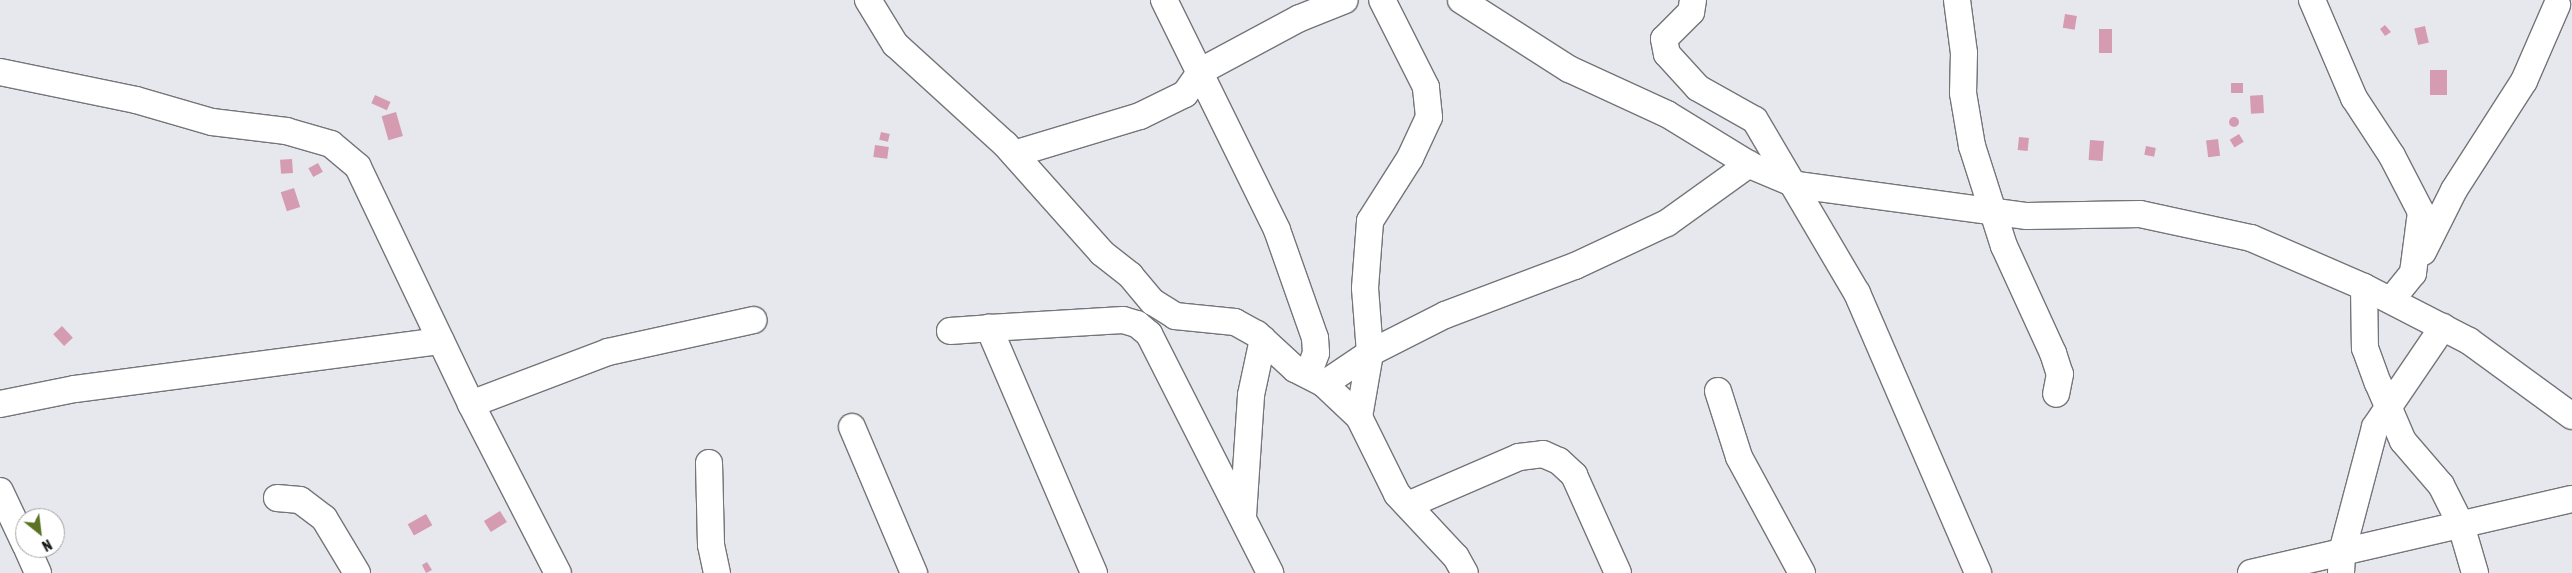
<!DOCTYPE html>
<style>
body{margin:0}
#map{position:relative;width:2572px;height:573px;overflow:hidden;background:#e7e8ed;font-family:"Asap Condensed",sans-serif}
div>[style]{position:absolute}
.building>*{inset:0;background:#d59bb1;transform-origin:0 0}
.round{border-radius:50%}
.roads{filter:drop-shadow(1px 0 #747579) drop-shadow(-1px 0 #747579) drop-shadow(0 1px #747579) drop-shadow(0 -1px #747579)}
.minor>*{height:26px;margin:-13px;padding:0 13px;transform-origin:13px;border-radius:13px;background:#fff}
span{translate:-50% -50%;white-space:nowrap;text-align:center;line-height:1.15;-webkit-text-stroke:4px #fff;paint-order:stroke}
.north{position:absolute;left:15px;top:508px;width:50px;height:50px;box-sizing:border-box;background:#fff;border:1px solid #a2a2a3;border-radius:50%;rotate:151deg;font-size:14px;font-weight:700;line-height:20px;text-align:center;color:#161618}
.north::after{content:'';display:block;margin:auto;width:18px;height:22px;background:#5b7224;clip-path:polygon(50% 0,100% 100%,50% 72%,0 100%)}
</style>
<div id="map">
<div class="building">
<div style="left:2065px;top:14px;width:12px;height:14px;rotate:9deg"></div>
<div style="clip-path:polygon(2385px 25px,2391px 32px,2385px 36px,2380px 29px)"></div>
<div style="left:2425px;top:26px;width:17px;height:11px;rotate:77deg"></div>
<div style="left:2099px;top:29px;width:13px;height:24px"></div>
<div style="left:2430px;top:70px;width:17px;height:25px"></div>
<div style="left:2231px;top:83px;width:12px;height:10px"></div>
<div style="left:375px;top:95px;width:17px;height:9px;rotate:24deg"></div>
<div style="left:2263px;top:95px;width:18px;height:13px;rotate:87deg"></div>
<div style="left:396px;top:112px;width:25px;height:15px;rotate:74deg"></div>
<div class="round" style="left:2229px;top:117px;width:10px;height:10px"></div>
<div style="left:881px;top:132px;width:9px;height:8px;rotate:13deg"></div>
<div style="left:2239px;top:134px;width:9px;height:11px;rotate:58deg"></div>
<div style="left:2019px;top:137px;width:10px;height:13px;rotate:6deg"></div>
<div style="left:2218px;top:139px;width:17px;height:12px;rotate:83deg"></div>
<div style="left:2090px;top:140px;width:14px;height:20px;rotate:4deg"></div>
<div style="left:875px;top:145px;width:14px;height:12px;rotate:8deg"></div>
<div style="left:2146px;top:146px;width:10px;height:9px;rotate:11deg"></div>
<div style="left:292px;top:159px;width:14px;height:12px;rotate:86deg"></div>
<div style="left:318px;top:163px;width:10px;height:11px;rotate:61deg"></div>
<div style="left:294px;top:188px;width:20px;height:14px;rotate:72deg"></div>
<div style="left:62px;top:326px;width:16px;height:12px;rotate:47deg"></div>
<div style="left:500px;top:511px;width:13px;height:19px;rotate:58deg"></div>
<div style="left:426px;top:514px;width:13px;height:21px;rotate:61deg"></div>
<div style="clip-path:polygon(427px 562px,432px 570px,426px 573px,422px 565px)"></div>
</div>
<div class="roads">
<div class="minor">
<div style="left:868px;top:0;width:52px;rotate:58.5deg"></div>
<div style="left:895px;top:44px;width:149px;rotate:42.3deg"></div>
<div style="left:1005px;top:144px;width:146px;rotate:48.3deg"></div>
<div style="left:1102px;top:253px;width:36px;rotate:38deg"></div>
<div style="left:1130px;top:275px;width:35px;rotate:50deg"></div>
<div style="left:1153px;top:302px;width:26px;rotate:32deg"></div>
<div style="left:1175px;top:316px;width:60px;rotate:5.7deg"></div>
<div style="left:1235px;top:322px;width:25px;rotate:29deg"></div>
<div style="left:1257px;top:334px;width:52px;rotate:42.6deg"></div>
<div style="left:1295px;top:369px;width:33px;rotate:27deg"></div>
<div style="left:1324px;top:384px;width:48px;rotate:43.3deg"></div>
<div style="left:1359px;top:417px;width:86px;rotate:63.7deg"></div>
<div style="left:1397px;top:494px;width:86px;rotate:46.9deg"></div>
<div style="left:1456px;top:557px;width:18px;rotate:61deg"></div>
<div style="left:1164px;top:0;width:256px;rotate:63.8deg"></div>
<div style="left:1277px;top:230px;width:114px;rotate:70.6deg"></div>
<div style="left:1315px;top:338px;width:15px;rotate:86deg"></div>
<div style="left:1316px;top:353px;width:23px;rotate:110deg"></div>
<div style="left:1461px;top:0;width:128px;rotate:32.6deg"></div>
<div style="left:1569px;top:69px;width:108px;rotate:24.7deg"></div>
<div style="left:1667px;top:114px;width:100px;rotate:31.5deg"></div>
<div style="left:1752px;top:166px;width:49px;rotate:22.9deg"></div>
<div style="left:1797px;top:185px;width:232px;rotate:7.7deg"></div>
<div style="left:2027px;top:216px;width:113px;rotate:-1deg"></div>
<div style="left:2140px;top:214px;width:114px;rotate:12.2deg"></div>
<div style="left:2251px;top:238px;width:123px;rotate:23.4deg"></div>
<div style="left:2364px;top:287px;width:118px;rotate:27.2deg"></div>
<div style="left:2469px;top:341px;width:127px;rotate:36.1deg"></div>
<div style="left:1693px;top:0;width:12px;rotate:99deg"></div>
<div style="left:1691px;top:12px;width:38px;rotate:135deg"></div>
<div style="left:1664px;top:39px;width:15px;rotate:79deg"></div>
<div style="left:1667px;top:54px;width:46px;rotate:47.6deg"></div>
<div style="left:1698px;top:88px;width:65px;rotate:29.3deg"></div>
<div style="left:1755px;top:120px;width:201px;rotate:59.5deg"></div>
<div style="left:1857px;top:293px;width:305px;rotate:66.6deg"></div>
<div style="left:1957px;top:0;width:53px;rotate:82.5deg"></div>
<div style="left:1964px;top:53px;width:40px;rotate:91.4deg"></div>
<div style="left:1963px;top:93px;width:54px;rotate:80.4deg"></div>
<div style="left:1972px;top:146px;width:105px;rotate:72.3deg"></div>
<div style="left:2004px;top:246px;width:118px;rotate:65.4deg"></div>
<div style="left:2053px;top:353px;width:22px;rotate:72deg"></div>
<div style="left:2060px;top:374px;width:20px;rotate:101deg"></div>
<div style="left:2312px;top:0;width:107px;rotate:66.8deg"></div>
<div style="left:2354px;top:98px;width:69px;rotate:56.8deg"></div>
<div style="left:2392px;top:156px;width:63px;rotate:62.6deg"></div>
<div style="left:2421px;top:212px;width:62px;rotate:97.5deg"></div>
<div style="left:2413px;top:273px;width:35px;rotate:129deg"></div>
<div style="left:0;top:72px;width:139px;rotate:11.6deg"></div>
<div style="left:136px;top:100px;width:79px;rotate:16.1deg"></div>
<div style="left:212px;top:122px;width:75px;rotate:6.9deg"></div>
<div style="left:286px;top:131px;width:47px;rotate:16.1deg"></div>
<div style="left:331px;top:144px;width:35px;rotate:40deg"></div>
<div style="left:358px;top:167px;width:263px;rotate:64.5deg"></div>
<div style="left:471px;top:404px;width:190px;rotate:62.8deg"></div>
<div style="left:1014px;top:154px;width:132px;rotate:-16.8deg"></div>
<div style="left:1140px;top:116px;width:50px;rotate:-26.1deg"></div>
<div style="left:1185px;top:94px;width:28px;rotate:-55deg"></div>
<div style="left:1201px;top:71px;width:112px;rotate:-28.2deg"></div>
<div style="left:1300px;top:18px;width:48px;rotate:-21.8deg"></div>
<div style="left:2423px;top:252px;width:69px;rotate:-63.4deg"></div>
<div style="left:2454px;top:190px;width:130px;rotate:-57.3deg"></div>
<div style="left:2524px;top:81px;width:83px;rotate:-66.5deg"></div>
<div style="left:2364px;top:287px;width:61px;rotate:89.1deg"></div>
<div style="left:2365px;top:348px;width:37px;rotate:70deg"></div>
<div style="left:2378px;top:383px;width:63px;rotate:66.7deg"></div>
<div style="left:2403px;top:441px;width:58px;rotate:49.2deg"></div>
<div style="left:2441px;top:485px;width:45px;rotate:63.4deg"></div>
<div style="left:2461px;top:525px;width:50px;rotate:73.7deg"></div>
<div style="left:950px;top:331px;width:39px;rotate:-4deg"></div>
<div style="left:1324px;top:384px;width:55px;rotate:-34deg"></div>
<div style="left:1370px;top:353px;width:84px;rotate:-26.9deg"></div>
<div style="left:1445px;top:315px;width:139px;rotate:-20.7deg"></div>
<div style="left:1575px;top:266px;width:102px;rotate:-25.1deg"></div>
<div style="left:1667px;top:223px;width:101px;rotate:-35.7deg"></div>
<div style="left:1718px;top:391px;width:69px;rotate:72.3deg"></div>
<div style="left:1739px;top:457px;width:132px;rotate:61.5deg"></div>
<div style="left:0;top:404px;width:76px;rotate:-11.3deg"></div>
<div style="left:75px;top:389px;width:369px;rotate:-7.5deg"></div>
<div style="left:471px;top:404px;width:147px;rotate:-20.8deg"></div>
<div style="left:608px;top:352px;width:149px;rotate:-12.4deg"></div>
<div style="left:1359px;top:417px;width:65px;rotate:-80.2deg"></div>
<div style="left:1370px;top:353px;width:65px;rotate:-94.4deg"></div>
<div style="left:1365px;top:288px;width:67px;rotate:-85.7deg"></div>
<div style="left:1370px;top:221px;width:75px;rotate:-57.6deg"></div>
<div style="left:1410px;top:158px;width:45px;rotate:-65.1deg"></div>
<div style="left:1429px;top:117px;width:30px;rotate:-96deg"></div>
<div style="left:1426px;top:87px;width:97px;rotate:-116.8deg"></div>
<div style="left:852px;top:427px;width:159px;rotate:67deg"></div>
<div style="left:709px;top:463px;width:82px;rotate:88.6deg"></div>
<div style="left:711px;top:545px;width:29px;rotate:78deg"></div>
<div style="left:0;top:491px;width:59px;rotate:64.7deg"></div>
<div style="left:277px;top:498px;width:23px;rotate:5deg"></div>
<div style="left:300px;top:500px;width:30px;rotate:37deg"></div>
<div style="left:324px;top:518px;width:64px;rotate:59deg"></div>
<div style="left:1408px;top:505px;width:121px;rotate:-23.4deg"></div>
<div style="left:1519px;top:457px;width:24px;rotate:-7deg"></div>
<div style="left:1543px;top:454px;width:17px;rotate:24deg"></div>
<div style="left:1559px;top:461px;width:21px;rotate:43deg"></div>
<div style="left:1574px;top:475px;width:107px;rotate:65.8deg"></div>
<div style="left:1243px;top:516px;width:121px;rotate:-86.2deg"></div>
<div style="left:1251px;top:395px;width:57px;rotate:-77.9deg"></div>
<div style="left:27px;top:548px;width:27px;rotate:66deg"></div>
<div style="left:1094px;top:573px;width:267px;rotate:-113.2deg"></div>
<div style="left:989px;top:328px;width:134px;rotate:-3.4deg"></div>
<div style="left:1123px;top:320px;width:15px;rotate:16deg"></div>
<div style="left:1137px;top:324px;width:16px;rotate:40deg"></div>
<div style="left:1149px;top:334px;width:268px;rotate:63.1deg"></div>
<div style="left:2251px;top:573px;width:329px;rotate:-13deg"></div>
<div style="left:2341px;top:573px;width:21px;rotate:-87deg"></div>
<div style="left:2342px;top:552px;width:129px;rotate:-75.2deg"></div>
<div style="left:2375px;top:427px;width:121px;rotate:-55.8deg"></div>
</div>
</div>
<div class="north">N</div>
</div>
